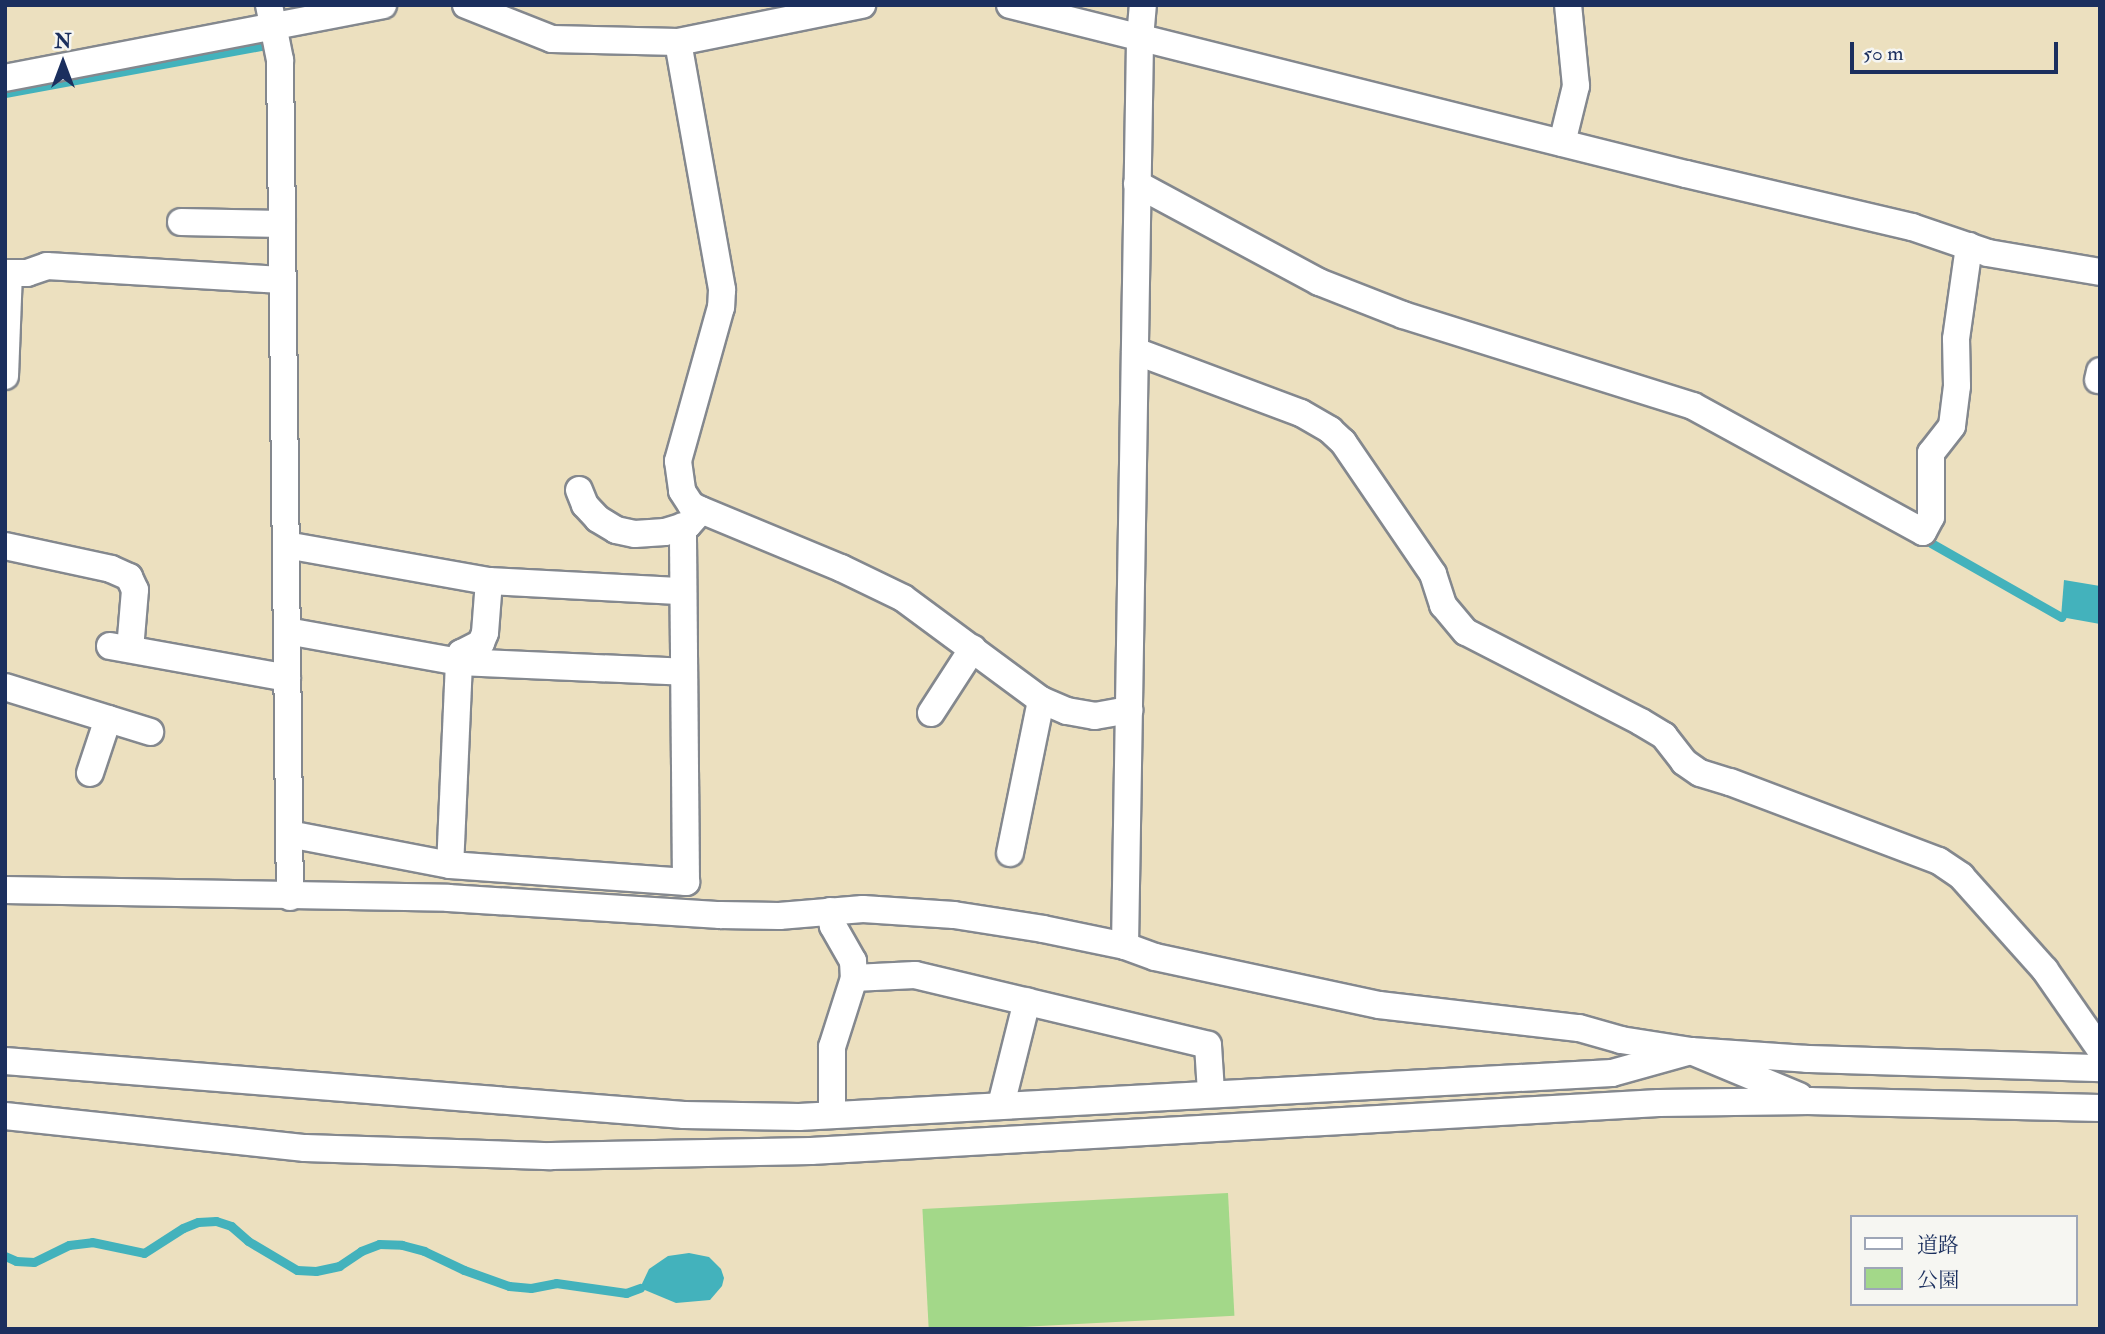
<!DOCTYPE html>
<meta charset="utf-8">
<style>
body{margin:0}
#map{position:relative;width:2105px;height:1334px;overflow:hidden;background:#ece0bf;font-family:"IM FELL Double Pica","Noto Serif JP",serif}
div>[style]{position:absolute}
.green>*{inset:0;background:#a3d889;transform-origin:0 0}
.water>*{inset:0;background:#43b2bc}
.stream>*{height:9px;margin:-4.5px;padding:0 4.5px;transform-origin:4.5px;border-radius:4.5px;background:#43b2bc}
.roads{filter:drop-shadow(2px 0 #84888e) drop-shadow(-2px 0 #84888e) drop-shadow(0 2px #84888e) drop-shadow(0 -2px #84888e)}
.minor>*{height:26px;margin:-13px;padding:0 13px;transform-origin:13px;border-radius:13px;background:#fff}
span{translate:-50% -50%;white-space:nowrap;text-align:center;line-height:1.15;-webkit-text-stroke:7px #f6f6f2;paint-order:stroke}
.frame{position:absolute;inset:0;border:7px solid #1b2f5e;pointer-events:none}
.legend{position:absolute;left:1850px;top:1215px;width:228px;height:91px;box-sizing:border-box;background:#f6f6f2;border:2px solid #9ea6b7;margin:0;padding:9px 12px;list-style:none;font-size:21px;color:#1b2f5e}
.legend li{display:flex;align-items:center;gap:14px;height:35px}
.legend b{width:35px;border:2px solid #9ea6b7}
.north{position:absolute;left:28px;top:28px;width:70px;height:70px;-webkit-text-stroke:5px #f6f6f2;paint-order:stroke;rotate:0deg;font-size:19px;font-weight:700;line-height:28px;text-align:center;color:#1b2f5e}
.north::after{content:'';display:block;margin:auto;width:24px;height:32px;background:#1b2f5e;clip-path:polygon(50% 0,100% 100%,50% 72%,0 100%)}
.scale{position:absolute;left:1850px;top:42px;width:208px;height:32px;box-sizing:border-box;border:4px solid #1b2f5e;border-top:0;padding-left:9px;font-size:21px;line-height:24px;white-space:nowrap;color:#1b2f5e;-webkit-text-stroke:5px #f6f6f2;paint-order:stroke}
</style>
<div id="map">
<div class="green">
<div style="left:1228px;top:1193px;width:123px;height:306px;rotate:87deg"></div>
</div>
<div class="water">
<div style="clip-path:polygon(2064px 580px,2100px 586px,2100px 624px,2061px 617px)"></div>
<div style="clip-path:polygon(689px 1253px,709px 1257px,721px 1269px,724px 1278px,722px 1286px,710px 1300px,676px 1303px,640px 1288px,649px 1269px,668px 1256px)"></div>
</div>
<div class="stream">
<div style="left:5px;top:93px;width:265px;rotate:-10.4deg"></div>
<div style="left:1931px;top:543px;width:150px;rotate:29.6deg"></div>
<div style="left:5px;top:1256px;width:12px;rotate:24deg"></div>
<div style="left:16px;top:1261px;width:18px;rotate:3deg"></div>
<div style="left:34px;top:1262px;width:39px;rotate:-26deg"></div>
<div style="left:69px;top:1245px;width:23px;rotate:-7deg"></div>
<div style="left:92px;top:1242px;width:53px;rotate:11.9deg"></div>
<div style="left:144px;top:1253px;width:46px;rotate:-32.7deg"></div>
<div style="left:183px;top:1228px;width:16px;rotate:-22deg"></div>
<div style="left:198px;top:1222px;width:18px;rotate:-3deg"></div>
<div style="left:216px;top:1221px;width:16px;rotate:18deg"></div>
<div style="left:231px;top:1226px;width:23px;rotate:41deg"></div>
<div style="left:248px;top:1241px;width:57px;rotate:30.6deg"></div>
<div style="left:297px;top:1270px;width:19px;rotate:3deg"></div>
<div style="left:316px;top:1271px;width:24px;rotate:-12deg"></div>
<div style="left:339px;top:1266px;width:27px;rotate:-34deg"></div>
<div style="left:361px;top:1251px;width:19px;rotate:-21deg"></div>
<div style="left:379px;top:1244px;width:23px;rotate:2deg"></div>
<div style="left:402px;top:1245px;width:23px;rotate:15deg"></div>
<div style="left:424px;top:1251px;width:44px;rotate:25.4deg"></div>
<div style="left:464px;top:1270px;width:48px;rotate:19.6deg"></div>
<div style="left:509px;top:1286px;width:22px;rotate:5deg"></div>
<div style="left:531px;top:1288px;width:25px;rotate:-11deg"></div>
<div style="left:556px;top:1283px;width:71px;rotate:8.1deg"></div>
<div style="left:626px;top:1293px;width:15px;rotate:-20deg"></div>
</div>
<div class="roads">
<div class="minor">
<div style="left:269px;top:5px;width:56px;rotate:78.7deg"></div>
<div style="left:280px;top:60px;width:837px;rotate:89.32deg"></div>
<div style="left:466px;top:5px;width:92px;rotate:21.6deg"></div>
<div style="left:552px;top:39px;width:126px;rotate:1.4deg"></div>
<div style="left:678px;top:42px;width:188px;rotate:-11.4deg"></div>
<div style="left:1010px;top:5px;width:697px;rotate:14.04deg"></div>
<div style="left:1686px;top:174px;width:232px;rotate:13.2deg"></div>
<div style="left:1912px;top:227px;width:80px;rotate:18.9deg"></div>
<div style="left:1988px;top:253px;width:114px;rotate:9.6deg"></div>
<div style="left:678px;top:42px;width:252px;rotate:79.9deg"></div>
<div style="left:722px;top:290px;width:17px;rotate:93deg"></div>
<div style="left:721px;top:307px;width:160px;rotate:105.6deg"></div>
<div style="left:678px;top:461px;width:30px;rotate:82deg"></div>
<div style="left:682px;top:491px;width:17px;rotate:57deg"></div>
<div style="left:691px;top:505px;width:11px;rotate:27deg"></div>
<div style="left:701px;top:510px;width:152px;rotate:22.5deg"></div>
<div style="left:841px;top:568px;width:69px;rotate:25.8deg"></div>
<div style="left:903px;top:598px;width:172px;rotate:36.5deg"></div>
<div style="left:1041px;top:700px;width:28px;rotate:23deg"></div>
<div style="left:1067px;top:711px;width:28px;rotate:10deg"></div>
<div style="left:1095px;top:716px;width:35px;rotate:-10deg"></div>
<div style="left:5px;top:78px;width:385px;rotate:-10.9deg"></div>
<div style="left:1562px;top:143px;width:59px;rotate:-76.2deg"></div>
<div style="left:1576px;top:86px;width:81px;rotate:-95.6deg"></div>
<div style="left:1137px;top:184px;width:207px;rotate:28.3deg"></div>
<div style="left:1319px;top:282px;width:90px;rotate:21.4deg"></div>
<div style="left:1403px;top:315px;width:304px;rotate:17.4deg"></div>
<div style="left:1693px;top:406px;width:262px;rotate:28.7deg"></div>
<div style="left:1923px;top:532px;width:17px;rotate:-62deg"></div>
<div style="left:1931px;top:517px;width:64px;rotate:-90deg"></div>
<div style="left:1931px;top:453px;width:34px;rotate:-52deg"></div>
<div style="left:1952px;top:426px;width:40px;rotate:-82.9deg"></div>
<div style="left:1957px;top:386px;width:47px;rotate:-91.2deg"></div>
<div style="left:1956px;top:339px;width:94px;rotate:-82deg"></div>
<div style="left:181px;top:222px;width:101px;rotate:1.1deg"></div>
<div style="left:5px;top:273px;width:22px"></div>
<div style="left:27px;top:273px;width:21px;rotate:-19deg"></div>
<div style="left:47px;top:266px;width:235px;rotate:3.4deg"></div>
<div style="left:1135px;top:351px;width:177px;rotate:20.5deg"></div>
<div style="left:1301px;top:413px;width:34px;rotate:30deg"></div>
<div style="left:1330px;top:430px;width:18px;rotate:43deg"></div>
<div style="left:1343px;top:442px;width:160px;rotate:55.7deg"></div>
<div style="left:1433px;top:574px;width:33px;rotate:72deg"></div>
<div style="left:1443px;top:605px;width:35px;rotate:50deg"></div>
<div style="left:1466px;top:632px;width:197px;rotate:27.2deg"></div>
<div style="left:1641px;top:722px;width:27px;rotate:31deg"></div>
<div style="left:1664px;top:736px;width:33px;rotate:52deg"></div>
<div style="left:1684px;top:762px;width:19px;rotate:35deg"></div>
<div style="left:1700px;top:773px;width:31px;rotate:17deg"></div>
<div style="left:1730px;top:782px;width:223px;rotate:20.7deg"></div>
<div style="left:1939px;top:861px;width:27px;rotate:34deg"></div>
<div style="left:1961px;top:876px;width:126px;rotate:48.2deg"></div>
<div style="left:2045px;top:970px;width:96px;rotate:55.2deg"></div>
<div style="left:5px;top:376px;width:103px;rotate:-87.8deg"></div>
<div style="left:2098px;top:380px;width:9px;rotate:-77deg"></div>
<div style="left:579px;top:490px;width:16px;rotate:68deg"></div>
<div style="left:585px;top:505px;width:19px;rotate:47deg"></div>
<div style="left:598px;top:519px;width:21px;rotate:31deg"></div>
<div style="left:616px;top:530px;width:19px;rotate:12deg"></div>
<div style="left:635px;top:534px;width:30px;rotate:-4deg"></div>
<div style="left:665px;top:532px;width:24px;rotate:-17deg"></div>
<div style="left:688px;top:525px;width:12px;rotate:-48deg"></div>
<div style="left:286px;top:545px;width:206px;rotate:10.1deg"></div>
<div style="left:489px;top:581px;width:194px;rotate:3deg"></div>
<div style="left:5px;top:546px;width:108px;rotate:12.2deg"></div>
<div style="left:111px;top:569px;width:20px;rotate:24deg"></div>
<div style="left:129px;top:577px;width:14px;rotate:65deg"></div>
<div style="left:135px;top:590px;width:59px;rotate:94.8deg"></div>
<div style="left:489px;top:581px;width:52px;rotate:94.4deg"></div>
<div style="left:485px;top:633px;width:11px;rotate:112deg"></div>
<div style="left:481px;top:643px;width:22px;rotate:153deg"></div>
<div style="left:461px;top:653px;width:9px;rotate:103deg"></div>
<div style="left:459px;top:662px;width:225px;rotate:2.5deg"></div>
<div style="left:287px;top:631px;width:175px;rotate:10.2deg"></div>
<div style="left:459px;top:662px;width:203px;rotate:92.5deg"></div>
<div style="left:110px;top:646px;width:180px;rotate:10.2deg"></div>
<div style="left:5px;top:687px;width:152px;rotate:17.2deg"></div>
<div style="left:931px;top:713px;width:77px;rotate:-57.1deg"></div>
<div style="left:90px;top:773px;width:57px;rotate:-71.6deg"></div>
<div style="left:289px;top:834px;width:164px;rotate:10.9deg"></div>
<div style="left:450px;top:865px;width:237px;rotate:4.1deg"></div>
<div style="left:686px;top:882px;width:356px;rotate:-90.5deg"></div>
<div style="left:1010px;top:853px;width:156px;rotate:-78.5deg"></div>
<div style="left:5px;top:890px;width:443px;rotate:1deg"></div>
<div style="left:448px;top:898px;width:273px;rotate:3.6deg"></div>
<div style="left:720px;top:915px;width:59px;rotate:1deg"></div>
<div style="left:779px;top:916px;width:84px;rotate:-4.8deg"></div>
<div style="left:863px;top:909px;width:91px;rotate:3.8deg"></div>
<div style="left:954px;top:915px;width:90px;rotate:8.9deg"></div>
<div style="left:1043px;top:929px;width:84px;rotate:11.7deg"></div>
<div style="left:1125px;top:946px;width:32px;rotate:20deg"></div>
<div style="left:1155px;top:957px;width:229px;rotate:12.1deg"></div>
<div style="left:1379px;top:1005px;width:201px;rotate:6.6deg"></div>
<div style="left:1579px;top:1028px;width:44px;rotate:15.9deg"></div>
<div style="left:1621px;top:1040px;width:71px;rotate:8.9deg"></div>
<div style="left:1691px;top:1051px;width:116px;rotate:3.9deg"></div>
<div style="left:1807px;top:1059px;width:293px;rotate:1.8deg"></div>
<div style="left:830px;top:911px;width:15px;rotate:79deg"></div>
<div style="left:833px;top:926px;width:40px;rotate:60.3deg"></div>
<div style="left:853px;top:961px;width:17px;rotate:87deg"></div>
<div style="left:854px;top:978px;width:61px;rotate:-2.8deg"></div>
<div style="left:915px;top:975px;width:301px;rotate:13.4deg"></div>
<div style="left:1208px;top:1045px;width:48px;rotate:86.4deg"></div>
<div style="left:1125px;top:946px;width:908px;rotate:-89.05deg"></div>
<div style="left:1140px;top:38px;width:33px;rotate:-85deg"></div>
<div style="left:5px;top:1061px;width:681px;rotate:4.55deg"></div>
<div style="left:684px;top:1115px;width:115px;rotate:1deg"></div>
<div style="left:799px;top:1117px;width:814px;rotate:-3.1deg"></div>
<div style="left:1612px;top:1073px;width:82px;rotate:-15.6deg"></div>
<div style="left:1691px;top:1051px;width:117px;rotate:22.6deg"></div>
<div style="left:1001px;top:1105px;width:107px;rotate:-76deg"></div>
<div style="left:832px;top:1115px;width:68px;rotate:-90deg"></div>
<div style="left:832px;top:1047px;width:72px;rotate:-72.3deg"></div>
<div style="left:5px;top:1116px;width:302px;rotate:6.1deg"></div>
<div style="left:305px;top:1148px;width:246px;rotate:1.9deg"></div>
<div style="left:551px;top:1156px;width:260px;rotate:-1.1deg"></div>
<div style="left:811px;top:1151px;width:849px;rotate:-3.24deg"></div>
<div style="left:1659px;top:1103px;width:151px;rotate:-0.8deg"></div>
<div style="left:1810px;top:1101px;width:290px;rotate:1.4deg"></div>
</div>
</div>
<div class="frame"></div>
<ul class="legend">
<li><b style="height:9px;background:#fff"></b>道路</li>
<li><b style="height:19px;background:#a3d889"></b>公園</li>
</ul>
<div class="north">N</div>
<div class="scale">50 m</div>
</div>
